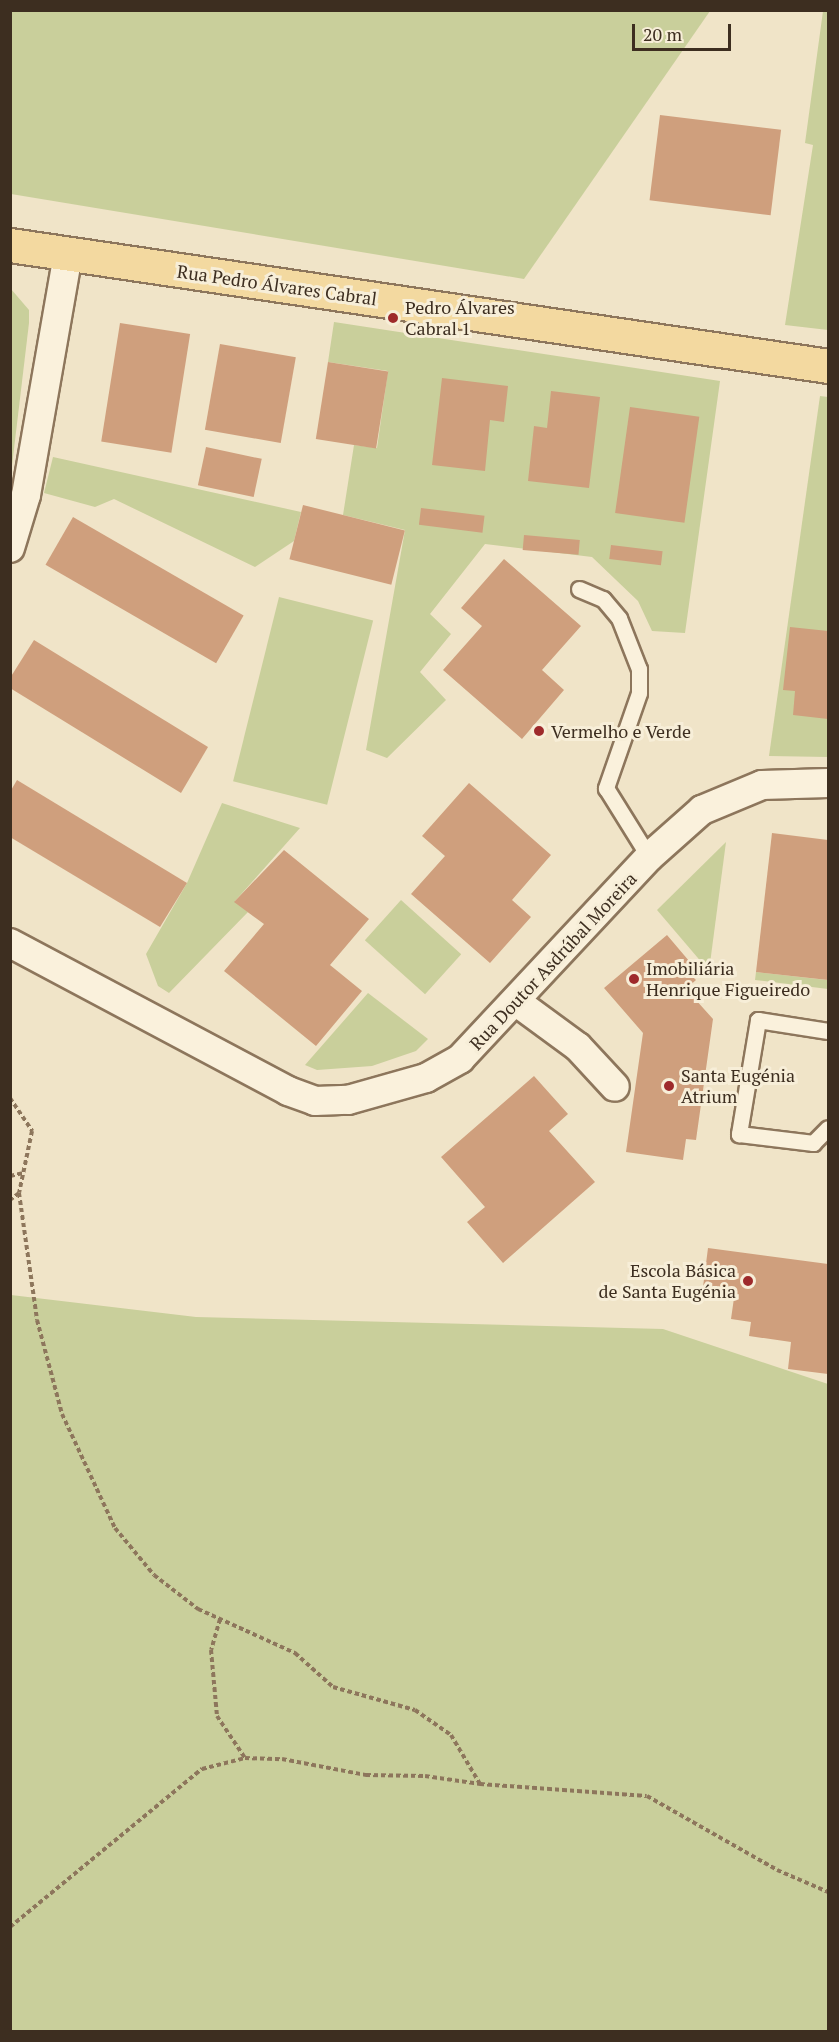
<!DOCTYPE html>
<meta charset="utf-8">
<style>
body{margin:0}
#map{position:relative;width:839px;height:2042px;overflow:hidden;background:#f0e4c8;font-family:"PT Serif",serif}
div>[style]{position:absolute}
.green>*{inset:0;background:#c9cf9b;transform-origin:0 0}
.building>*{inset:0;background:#cf9f7d;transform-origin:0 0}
.path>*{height:4px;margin-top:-2px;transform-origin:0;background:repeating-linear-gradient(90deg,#8d765c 0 4.5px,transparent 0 7.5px)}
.roads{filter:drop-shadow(2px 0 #8d765c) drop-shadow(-2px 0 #8d765c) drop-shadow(0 2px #8d765c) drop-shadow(0 -2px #8d765c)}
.service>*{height:15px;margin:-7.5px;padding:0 7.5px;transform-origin:7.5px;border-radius:7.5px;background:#faf1dc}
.minor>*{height:28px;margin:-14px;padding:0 14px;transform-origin:14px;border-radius:14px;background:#faf1dc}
.primary>*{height:33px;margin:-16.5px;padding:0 16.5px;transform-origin:16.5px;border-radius:16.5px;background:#f3d9a0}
.dots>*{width:16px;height:16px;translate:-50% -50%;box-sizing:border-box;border:3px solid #f7eed8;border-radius:50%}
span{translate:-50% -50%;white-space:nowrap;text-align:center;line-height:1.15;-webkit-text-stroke:6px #f7eed8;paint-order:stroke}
.street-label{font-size:18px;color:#3d2e20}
.poi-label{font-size:18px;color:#3d2e20}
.left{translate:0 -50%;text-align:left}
.right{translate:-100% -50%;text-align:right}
.frame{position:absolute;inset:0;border:12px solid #3d2e20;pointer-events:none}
.scale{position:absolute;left:632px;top:24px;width:99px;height:27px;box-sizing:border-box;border:3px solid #3d2e20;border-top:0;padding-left:8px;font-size:18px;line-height:21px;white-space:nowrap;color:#3d2e20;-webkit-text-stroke:4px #f7eed8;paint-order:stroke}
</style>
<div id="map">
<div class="green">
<div style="clip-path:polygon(10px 11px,11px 10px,710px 11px,524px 279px,11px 194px)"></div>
<div style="clip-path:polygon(823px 11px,828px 11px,828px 330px,785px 325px,813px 145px,805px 143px)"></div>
<div style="clip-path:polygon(11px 289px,29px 310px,29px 323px,11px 474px)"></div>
<div style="clip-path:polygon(334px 322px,720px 381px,685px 633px,652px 631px,638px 601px,592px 557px,485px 544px,430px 614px,451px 634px,420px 672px,446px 700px,387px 758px,366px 750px,405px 530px,343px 515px,354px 445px,377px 448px,388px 371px,328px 362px)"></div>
<div style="clip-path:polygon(820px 396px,828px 397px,828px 757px,769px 756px)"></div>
<div style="clip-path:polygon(53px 457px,301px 512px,294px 541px,255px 567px,114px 499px,95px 507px,44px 493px)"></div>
<div style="left:279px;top:597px;width:97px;height:190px;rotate:14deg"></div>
<div style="clip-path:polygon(222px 803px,300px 828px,235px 901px,248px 912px,169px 993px,158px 986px,146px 954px,187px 883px)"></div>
<div style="clip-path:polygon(726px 842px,709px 971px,657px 910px)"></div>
<div style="left:401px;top:900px;width:81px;height:54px;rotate:42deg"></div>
<div style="clip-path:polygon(756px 972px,827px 980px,828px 973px,828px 989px,755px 980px)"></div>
<div style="clip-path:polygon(368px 993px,428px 1039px,416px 1051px,372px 1066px,317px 1070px,305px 1065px)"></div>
<div style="clip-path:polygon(11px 1295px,196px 1317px,663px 1329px,828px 1384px,828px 2031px,11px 2031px)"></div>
</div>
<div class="building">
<div style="left:660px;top:115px;width:122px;height:86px;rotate:7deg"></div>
<div style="left:120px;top:323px;width:71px;height:120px;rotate:9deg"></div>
<div style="left:220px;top:344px;width:77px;height:87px;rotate:10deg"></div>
<div style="left:328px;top:362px;width:61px;height:78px;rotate:9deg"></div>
<div style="clip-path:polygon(442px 378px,508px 386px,504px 422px,490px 420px,485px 471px,432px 465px)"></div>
<div style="clip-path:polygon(551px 391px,600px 397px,589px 488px,528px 481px,534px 426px,547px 428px)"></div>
<div style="left:630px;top:407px;width:70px;height:107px;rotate:8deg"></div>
<div style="left:206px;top:447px;width:57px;height:39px;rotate:12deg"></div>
<div style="left:303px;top:505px;width:105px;height:56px;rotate:14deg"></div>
<div style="left:421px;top:508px;width:64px;height:17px;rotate:7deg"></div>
<div style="left:73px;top:517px;width:197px;height:55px;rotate:30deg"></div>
<div style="left:524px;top:535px;width:56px;height:15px;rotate:5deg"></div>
<div style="left:611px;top:545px;width:52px;height:14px;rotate:7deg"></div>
<div style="clip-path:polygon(504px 559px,581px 626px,542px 670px,564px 690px,522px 739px,443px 670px,482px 626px,461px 608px)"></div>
<div style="clip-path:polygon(790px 627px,828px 631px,828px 719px,793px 715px,795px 691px,783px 690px)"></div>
<div style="clip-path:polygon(34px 640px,208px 747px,181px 793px,10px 688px,10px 678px)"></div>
<div style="clip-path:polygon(17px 780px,187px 883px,160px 927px,10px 837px,10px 792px)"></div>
<div style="clip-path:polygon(469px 783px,551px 855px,512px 900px,531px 917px,490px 963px,411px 894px,445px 856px,422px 836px)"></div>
<div style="clip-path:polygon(772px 833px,828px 840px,828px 980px,756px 972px)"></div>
<div style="clip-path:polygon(284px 850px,369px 919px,330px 965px,362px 991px,316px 1046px,224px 971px,264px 924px,234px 902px)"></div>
<div style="clip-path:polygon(667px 935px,695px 968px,689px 973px,696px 980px,686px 989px,713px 1019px,696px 1140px,686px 1139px,683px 1160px,626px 1152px,643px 1033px,604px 988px)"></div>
<div style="clip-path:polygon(534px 1076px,568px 1114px,549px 1131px,595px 1182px,503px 1263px,467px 1222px,485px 1207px,441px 1157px)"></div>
<div style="clip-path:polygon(708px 1248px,828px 1264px,828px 1374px,788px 1369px,791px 1342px,749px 1336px,751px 1322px,731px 1319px,735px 1291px,703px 1287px)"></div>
</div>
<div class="path">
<div style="left:10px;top:1098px;width:40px;rotate:56deg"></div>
<div style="left:32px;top:1131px;width:63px;rotate:101.8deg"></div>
<div style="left:19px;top:1193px;width:11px;rotate:142deg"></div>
<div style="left:10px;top:1176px;width:13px;rotate:-13deg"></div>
<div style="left:19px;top:1193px;width:128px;rotate:81.9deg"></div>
<div style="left:37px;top:1320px;width:97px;rotate:75.1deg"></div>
<div style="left:62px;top:1414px;width:126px;rotate:65.1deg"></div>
<div style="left:115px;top:1528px;width:61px;rotate:50.3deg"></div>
<div style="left:154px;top:1575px;width:56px;rotate:37.7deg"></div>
<div style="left:198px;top:1609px;width:107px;rotate:24.4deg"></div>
<div style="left:295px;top:1653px;width:51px;rotate:41.8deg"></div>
<div style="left:333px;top:1687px;width:85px;rotate:15.7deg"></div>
<div style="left:415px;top:1710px;width:44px;rotate:34.8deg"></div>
<div style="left:451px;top:1735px;width:57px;rotate:59.4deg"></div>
<div style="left:480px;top:1784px;width:167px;rotate:4.1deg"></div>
<div style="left:647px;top:1796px;width:150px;rotate:29.6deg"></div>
<div style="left:777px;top:1870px;width:56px;rotate:23.3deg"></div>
<div style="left:220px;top:1619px;width:32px;rotate:106deg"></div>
<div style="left:211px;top:1650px;width:66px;rotate:84.8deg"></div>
<div style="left:217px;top:1716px;width:50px;rotate:56.3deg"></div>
<div style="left:10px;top:1927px;width:249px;rotate:-39.5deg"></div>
<div style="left:202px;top:1769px;width:44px;rotate:-14.3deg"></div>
<div style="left:245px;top:1758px;width:37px;rotate:2deg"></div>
<div style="left:282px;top:1759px;width:86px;rotate:10.8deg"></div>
<div style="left:366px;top:1775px;width:59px;rotate:1deg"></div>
<div style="left:425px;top:1776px;width:56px;rotate:8.3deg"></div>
</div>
<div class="roads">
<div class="service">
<div style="left:579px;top:589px;width:26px;rotate:23deg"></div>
<div style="left:603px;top:599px;width:25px;rotate:50deg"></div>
<div style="left:619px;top:618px;width:55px;rotate:68.6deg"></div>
<div style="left:639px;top:669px;width:24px;rotate:90deg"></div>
<div style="left:639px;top:693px;width:101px;rotate:109.2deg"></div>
<div style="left:606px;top:788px;width:81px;rotate:58.1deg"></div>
<div style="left:828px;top:1031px;width:71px;rotate:-171.1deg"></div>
<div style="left:758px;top:1020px;width:116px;rotate:99.5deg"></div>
<div style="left:739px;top:1134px;width:75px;rotate:6.9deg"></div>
<div style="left:813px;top:1143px;width:21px;rotate:-45deg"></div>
</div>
<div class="minor">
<div style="left:10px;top:548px;width:55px;rotate:-73.2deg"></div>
<div style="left:26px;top:495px;width:245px;rotate:-80.1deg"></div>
<div style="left:10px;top:943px;width:315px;rotate:28deg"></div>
<div style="left:288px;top:1091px;width:29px;rotate:20deg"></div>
<div style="left:315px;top:1101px;width:33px;rotate:-2deg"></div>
<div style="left:348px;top:1100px;width:81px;rotate:-15.8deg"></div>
<div style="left:426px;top:1078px;width:39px;rotate:-29deg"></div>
<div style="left:460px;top:1059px;width:277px;rotate:-46.9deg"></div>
<div style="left:649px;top:857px;width:71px;rotate:-41.6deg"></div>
<div style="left:702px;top:810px;width:65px;rotate:-22.6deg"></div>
<div style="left:762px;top:785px;width:66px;rotate:-1.7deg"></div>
<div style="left:518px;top:1003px;width:74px;rotate:36.3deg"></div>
<div style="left:578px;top:1047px;width:54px;rotate:47.2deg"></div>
</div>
<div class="primary">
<div style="left:10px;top:245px;width:827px;rotate:8.41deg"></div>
</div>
</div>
<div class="dots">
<div style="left:393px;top:318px;background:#9e2a2b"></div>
<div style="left:539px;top:731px;background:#9e2a2b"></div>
<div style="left:634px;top:979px;background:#9e2a2b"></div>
<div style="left:669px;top:1086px;background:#9e2a2b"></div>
<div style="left:748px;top:1281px;background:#9e2a2b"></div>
</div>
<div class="street-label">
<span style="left:277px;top:285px;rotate:8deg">Rua Pedro Álvares Cabral</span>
<span style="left:553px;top:961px;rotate:-47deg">Rua Doutor Asdrúbal Moreira</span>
</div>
<div class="poi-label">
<span class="left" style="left:405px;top:318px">Pedro Álvares<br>Cabral 1</span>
<span class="left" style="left:551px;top:731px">Vermelho e Verde</span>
<span class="left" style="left:646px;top:979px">Imobiliária<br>Henrique Figueiredo</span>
<span class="left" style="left:681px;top:1086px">Santa Eugénia<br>Atrium</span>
<span class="right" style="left:736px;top:1281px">Escola Básica<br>de Santa Eugénia</span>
</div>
<div class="frame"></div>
<div class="scale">20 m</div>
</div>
